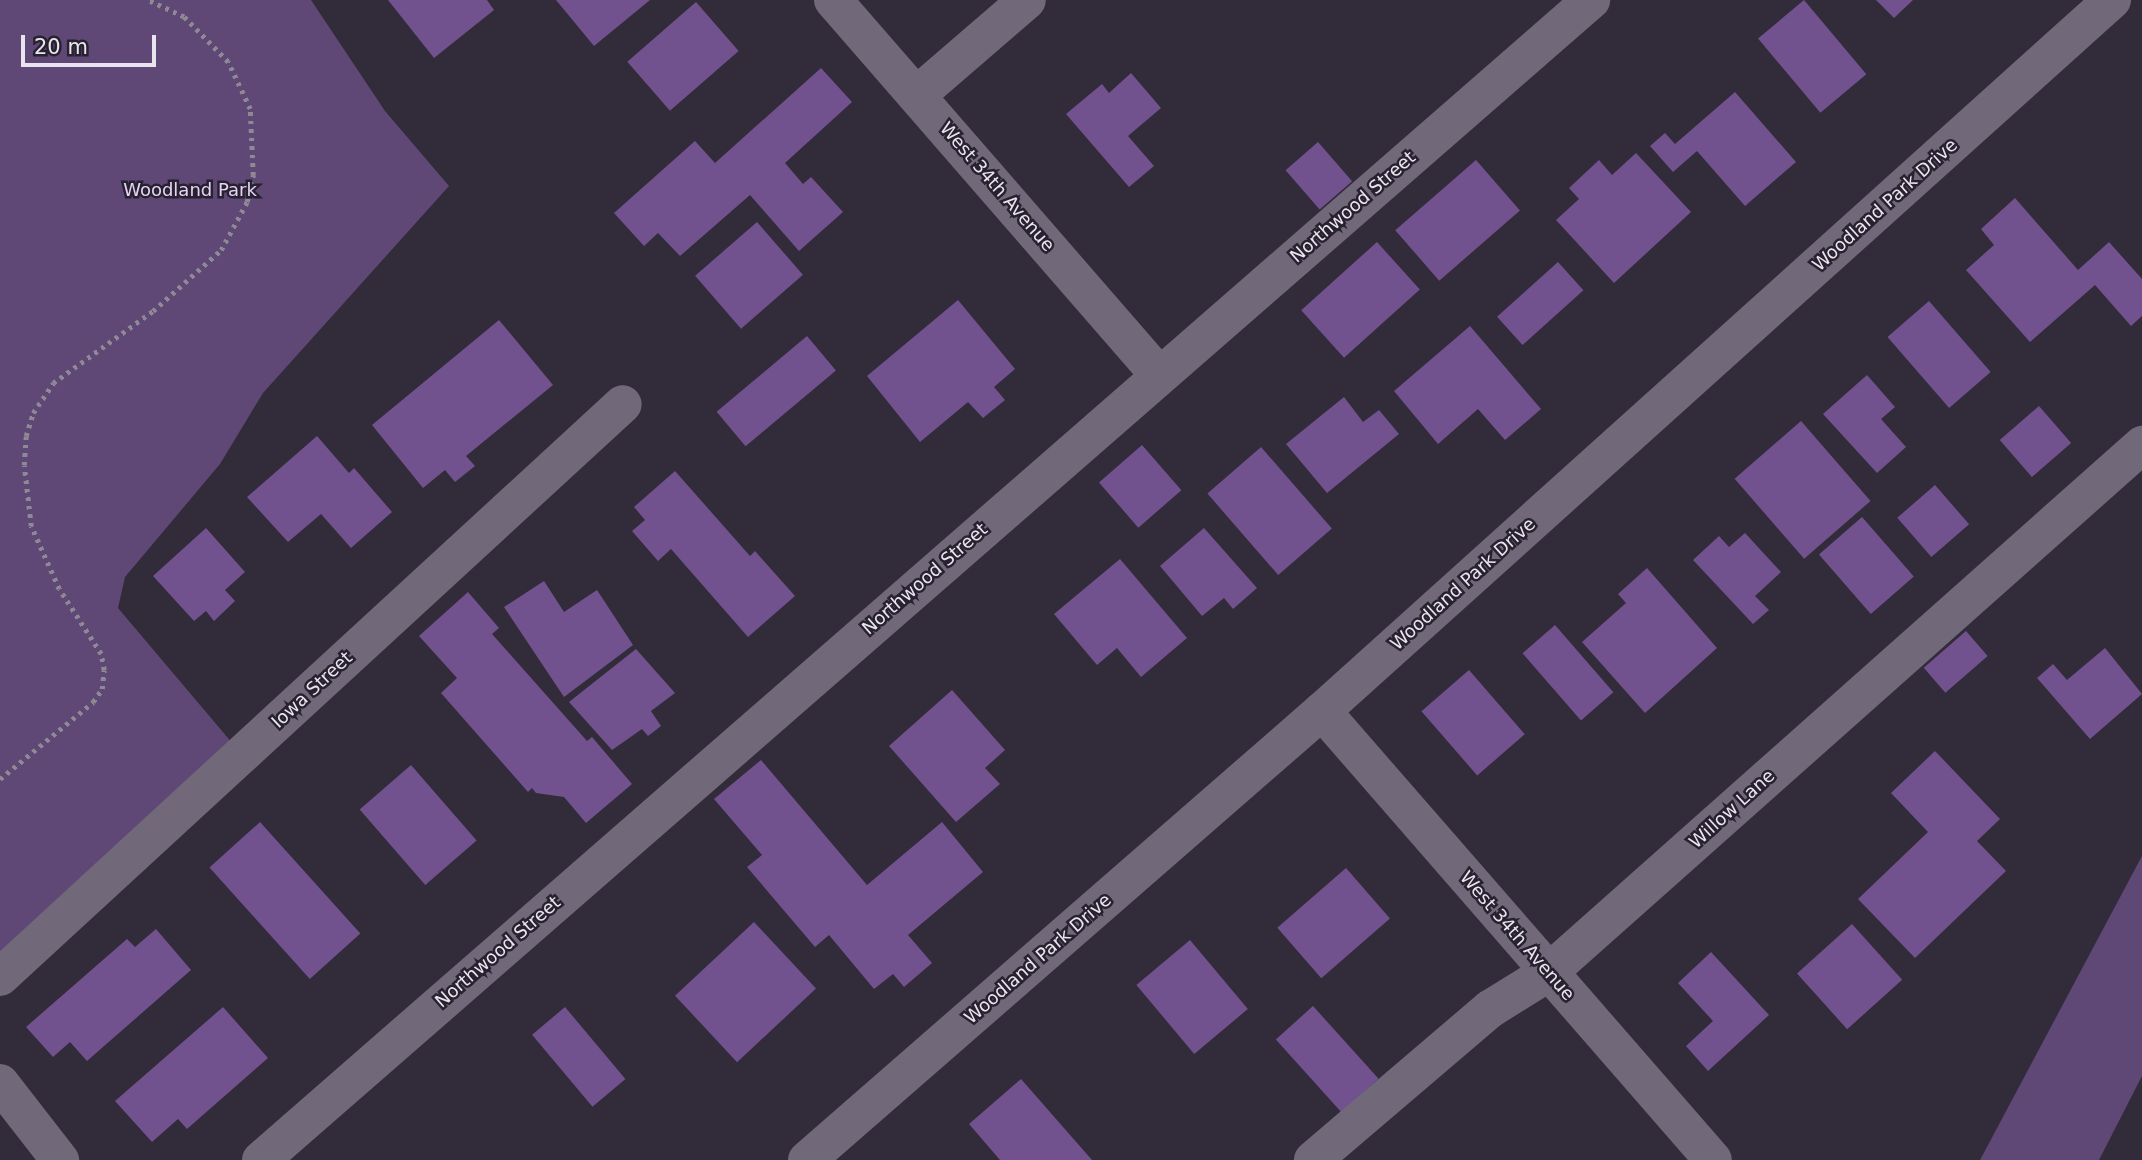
<!DOCTYPE html>
<style>
body{margin:0}
#map{position:relative;width:2142px;height:1160px;overflow:hidden;background:#322b3a;font-family:"DejaVu Sans",sans-serif}
div>[style]{position:absolute}
.green>*{inset:0;background:#5f4876}
.building>*{inset:0;background:#71528f;transform-origin:0 0}
.path>*{height:4.5px;margin-top:-2.25px;transform-origin:0;background:repeating-linear-gradient(90deg,#8e8995 0 3.5px,transparent 0 8.5px)}
.minor>*{height:38px;margin:-19px;padding:0 19px;transform-origin:19px;border-radius:19px;background:#71697a}
span{translate:-50% -50%;white-space:nowrap;text-align:center;line-height:1.15;-webkit-text-stroke:5px #282130;paint-order:stroke}
.street-label{font-size:18px;color:#e9e5ee}
.park-label{font-size:18px;color:#e4d3f7}
.scale{position:absolute;left:21px;top:35px;width:135px;height:32px;box-sizing:border-box;border:4px solid #e9e5ee;border-top:0;padding-left:9px;font-size:21px;line-height:24px;white-space:nowrap;color:#e9e5ee;-webkit-text-stroke:5px #282130;paint-order:stroke}
</style>
<div id="map">
<div class="green">
<div style="clip-path:polygon(0 0,311px 0,385px 111px,449px 186px,263px 393px,220px 464px,125px 577px,118px 608px,233px 744px,0 959px)"></div>
<div style="clip-path:polygon(2142px 856px,2142px 1076px,2099px 1160px,1980px 1160px)"></div>
</div>
<div class="building">
<div style="clip-path:polygon(388px 0,487px 0,494px 10px,434px 58px)"></div>
<div style="clip-path:polygon(556px 0,650px 0,594px 46px)"></div>
<div style="left:1804px;top:0;width:97px;height:60px;rotate:50deg"></div>
<div style="clip-path:polygon(1876px 0,1913px 0,1894px 18px)"></div>
<div style="left:696px;top:2px;width:65px;height:91px;rotate:49deg"></div>
<div style="clip-path:polygon(821px 68px,852px 102px,785px 163px,803px 184px,811px 177px,843px 212px,799px 251px,750px 195px,680px 256px,658px 233px,644px 246px,614px 213px,695px 141px,715px 163px)"></div>
<div style="clip-path:polygon(1131px 73px,1161px 108px,1128px 136px,1154px 166px,1129px 187px,1066px 114px,1102px 84px,1109px 93px)"></div>
<div style="clip-path:polygon(1735px 92px,1796px 162px,1745px 206px,1697px 151px,1673px 172px,1650px 146px,1665px 133px,1675px 144px)"></div>
<div style="left:1318px;top:142px;width:52px;height:43px;rotate:49deg"></div>
<div style="clip-path:polygon(1636px 153px,1691px 212px,1614px 283px,1556px 220px,1579px 199px,1569px 188px,1599px 160px,1612px 175px)"></div>
<div style="left:1476px;top:160px;width:67px;height:107px;rotate:49deg"></div>
<div style="clip-path:polygon(2015px 198px,2078px 270px,2109px 242px,2142px 279px,2142px 316px,2131px 326px,2095px 285px,2030px 342px,1966px 270px,1994px 245px,1981px 229px)"></div>
<div style="left:757px;top:222px;width:70px;height:82px;rotate:49deg"></div>
<div style="left:1377px;top:242px;width:64px;height:102px;rotate:48deg"></div>
<div style="left:1558px;top:262px;width:38px;height:82px;rotate:48deg"></div>
<div style="clip-path:polygon(958px 300px,1015px 369px,994px 387px,1005px 400px,983px 418px,968px 402px,920px 442px,867px 376px)"></div>
<div style="left:1929px;top:301px;width:94px;height:55px;rotate:49deg"></div>
<div style="clip-path:polygon(499px 320px,553px 385px,466px 456px,475px 466px,455px 482px,445px 470px,423px 488px,372px 425px)"></div>
<div style="clip-path:polygon(1470px 326px,1541px 409px,1505px 440px,1478px 409px,1438px 444px,1394px 391px)"></div>
<div style="left:807px;top:336px;width:45px;height:118px;rotate:50deg"></div>
<div style="clip-path:polygon(1867px 375px,1895px 407px,1881px 419px,1906px 447px,1877px 473px,1823px 414px)"></div>
<div style="clip-path:polygon(1344px 397px,1363px 422px,1379px 410px,1399px 434px,1327px 493px,1286px 444px)"></div>
<div style="left:2039px;top:406px;width:49px;height:52px;rotate:49deg"></div>
<div style="left:1801px;top:421px;width:106px;height:88px;rotate:49deg"></div>
<div style="clip-path:polygon(317px 436px,349px 473px,354px 468px,392px 512px,351px 548px,321px 514px,288px 542px,247px 497px)"></div>
<div style="left:1142px;top:445px;width:60px;height:57px;rotate:49deg"></div>
<div style="left:1261px;top:447px;width:108px;height:71px;rotate:49deg"></div>
<div style="clip-path:polygon(675px 471px,750px 556px,755px 551px,795px 596px,748px 637px,671px 549px,658px 561px,632px 531px,645px 520px,634px 507px)"></div>
<div style="left:1935px;top:485px;width:52px;height:50px;rotate:49deg"></div>
<div style="left:1862px;top:517px;width:79px;height:57px;rotate:49deg"></div>
<div style="clip-path:polygon(206px 528px,245px 572px,225px 590px,235px 601px,214px 621px,206px 611px,194px 621px,153px 576px)"></div>
<div style="clip-path:polygon(1204px 528px,1257px 588px,1233px 609px,1224px 598px,1202px 616px,1160px 566px)"></div>
<div style="clip-path:polygon(1745px 533px,1781px 572px,1755px 596px,1769px 610px,1753px 624px,1693px 560px,1719px 536px,1729px 547px)"></div>
<div style="clip-path:polygon(1120px 559px,1187px 638px,1141px 677px,1117px 648px,1097px 665px,1054px 614px)"></div>
<div style="clip-path:polygon(1647px 568px,1717px 648px,1645px 713px,1582px 642px,1626px 603px,1618px 594px)"></div>
<div style="clip-path:polygon(544px 581px,564px 612px,597px 590px,633px 645px,564px 697px,504px 607px)"></div>
<div style="clip-path:polygon(468px 592px,499px 628px,492px 634px,587px 741px,592px 737px,632px 784px,586px 823px,564px 797px,536px 793px,532px 788px,528px 792px,441px 693px,457px 678px,419px 636px)"></div>
<div style="left:1555px;top:625px;width:89px;height:43px;rotate:49deg"></div>
<div style="left:1966px;top:631px;width:33px;height:56px;rotate:49deg"></div>
<div style="clip-path:polygon(2105px 648px,2142px 694px,2090px 739px,2037px 678px,2053px 664px,2067px 680px)"></div>
<div style="clip-path:polygon(636px 649px,675px 693px,651px 711px,661px 726px,648px 736px,642px 729px,612px 750px,569px 702px)"></div>
<div style="left:1469px;top:670px;width:85px;height:63px;rotate:49deg"></div>
<div style="clip-path:polygon(952px 690px,1005px 750px,985px 768px,1000px 784px,956px 822px,889px 746px)"></div>
<div style="clip-path:polygon(1935px 751px,2000px 819px,1977px 841px,2006px 871px,1915px 958px,1858px 899px,1928px 832px,1891px 793px)"></div>
<div style="clip-path:polygon(761px 760px,867px 885px,942px 822px,983px 872px,908px 935px,932px 963px,904px 987px,893px 974px,874px 989px,829px 935px,815px 947px,747px 867px,762px 855px,714px 799px)"></div>
<div style="left:411px;top:765px;width:100px;height:68px;rotate:49deg"></div>
<div style="left:260px;top:822px;width:150px;height:68px;rotate:48deg"></div>
<div style="left:1346px;top:868px;width:67px;height:91px;rotate:49deg"></div>
<div style="left:754px;top:922px;width:91px;height:108px;rotate:47deg"></div>
<div style="left:1852px;top:924px;width:75px;height:74px;rotate:48deg"></div>
<div style="clip-path:polygon(156px 929px,191px 970px,87px 1061px,70px 1042px,53px 1057px,26px 1027px,127px 939px,135px 947px)"></div>
<div style="left:1190px;top:940px;width:90px;height:70px;rotate:50deg"></div>
<div style="clip-path:polygon(1711px 952px,1769px 1015px,1708px 1071px,1686px 1046px,1713px 1021px,1678px 983px)"></div>
<div style="left:1313px;top:1006px;width:98px;height:50px;rotate:48deg"></div>
<div style="clip-path:polygon(223px 1007px,268px 1058px,187px 1129px,178px 1119px,152px 1142px,115px 1101px)"></div>
<div style="left:565px;top:1007px;width:94px;height:43px;rotate:50deg"></div>
<div style="clip-path:polygon(1021px 1079px,1092px 1160px,1000px 1160px,969px 1124px)"></div>
</div>
<div class="path">
<div style="left:0;top:779px;width:121px;rotate:-39.6deg"></div>
<div style="left:93px;top:702px;width:16px;rotate:-55deg"></div>
<div style="left:102px;top:689px;width:19px;rotate:-84deg"></div>
<div style="left:104px;top:670px;width:16px;rotate:-101deg"></div>
<div style="left:101px;top:654px;width:77px;rotate:-122.9deg"></div>
<div style="left:59px;top:589px;width:69px;rotate:-114deg"></div>
<div style="left:31px;top:526px;width:61px;rotate:-96.5deg"></div>
<div style="left:24px;top:465px;width:29px;rotate:-86deg"></div>
<div style="left:26px;top:436px;width:24px;rotate:-73deg"></div>
<div style="left:33px;top:413px;width:36px;rotate:-56deg"></div>
<div style="left:53px;top:383px;width:123px;rotate:-35.8deg"></div>
<div style="left:153px;top:311px;width:91px;rotate:-41.9deg"></div>
<div style="left:221px;top:250px;width:55px;rotate:-61.6deg"></div>
<div style="left:247px;top:202px;width:28px;rotate:-77deg"></div>
<div style="left:253px;top:175px;width:66px;rotate:-92.6deg"></div>
<div style="left:250px;top:109px;width:52px;rotate:-115.1deg"></div>
<div style="left:228px;top:62px;width:63px;rotate:-134.4deg"></div>
<div style="left:184px;top:17px;width:40px;rotate:-155deg"></div>
</div>
<div class="minor">
<div style="left:833px;top:0;width:497px;rotate:49deg"></div>
<div style="left:917px;top:95px;width:145px;rotate:-40.8deg"></div>
<div style="left:1322px;top:711px;width:595px;rotate:48.95deg"></div>
<div style="left:0;top:977px;width:846px;rotate:-42.61deg"></div>
<div style="left:0;top:1083px;width:98px;rotate:52.1deg"></div>
<div style="left:261px;top:1160px;width:1765px;rotate:-41.09deg"></div>
<div style="left:807px;top:1160px;width:683px;rotate:-41.08deg"></div>
<div style="left:1322px;top:711px;width:1063px;rotate:-41.99deg"></div>
<div style="left:1313px;top:1160px;width:233px;rotate:-40.5deg"></div>
<div style="left:1490px;top:1009px;width:68px;rotate:-31.8deg"></div>
<div style="left:1548px;top:973px;width:795px;rotate:-41.63deg"></div>
</div>
<div class="street-label">
<span style="left:997px;top:187px;rotate:49deg">West 34th Avenue</span>
<span style="left:1885px;top:205px;rotate:-42deg">Woodland Park Drive</span>
<span style="left:1353px;top:207px;rotate:-41deg">Northwood Street</span>
<span style="left:925px;top:579px;rotate:-41deg">Northwood Street</span>
<span style="left:1463px;top:584px;rotate:-42deg">Woodland Park Drive</span>
<span style="left:312px;top:690px;rotate:-43deg">Iowa Street</span>
<span style="left:1732px;top:809px;rotate:-42deg">Willow Lane</span>
<span style="left:1517px;top:936px;rotate:49deg">West 34th Avenue</span>
<span style="left:498px;top:952px;rotate:-41deg">Northwood Street</span>
<span style="left:1038px;top:959px;rotate:-41deg">Woodland Park Drive</span>
</div>
<div class="park-label">
<span style="left:190px;top:190px">Woodland Park</span>
</div>
<div class="scale">20 m</div>
</div>
